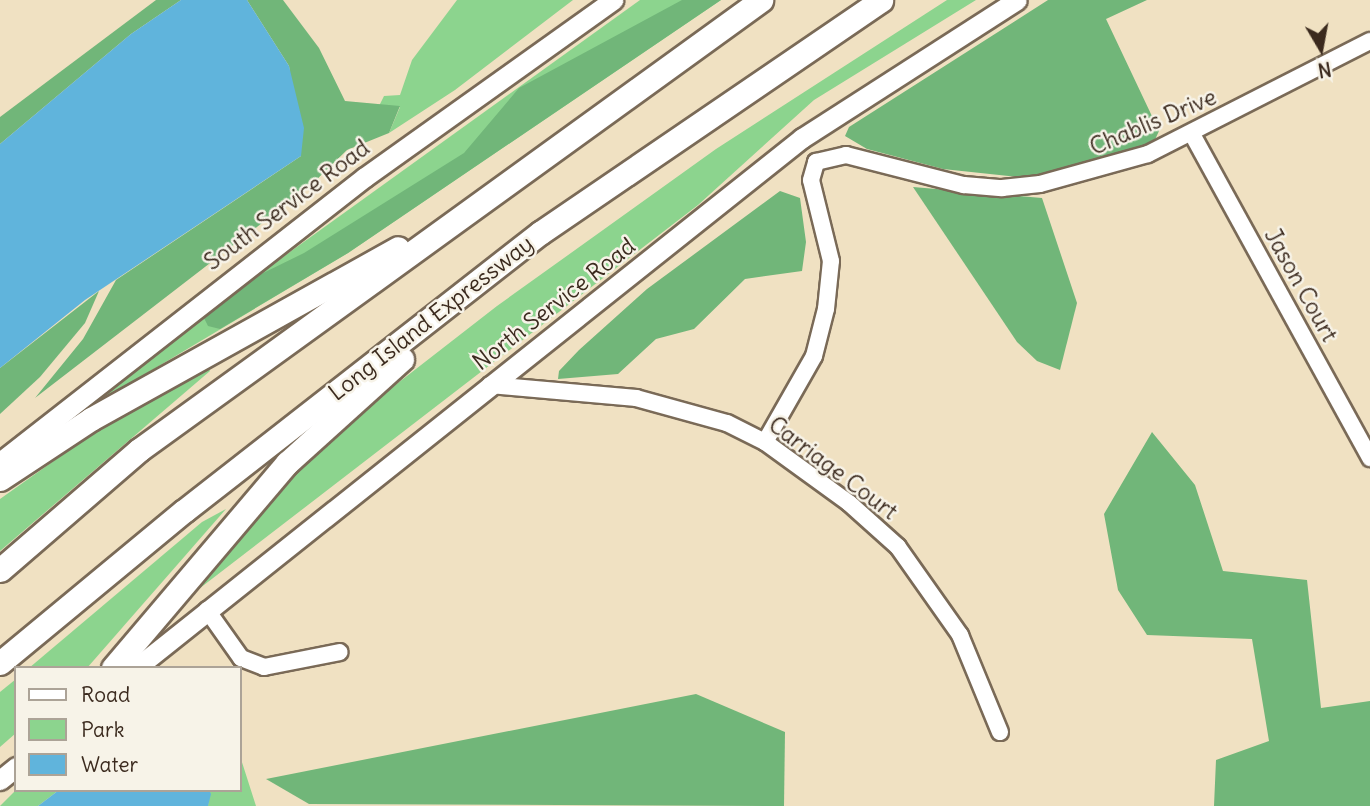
<!DOCTYPE html>
<style>
body{margin:0}
#map{position:relative;width:1370px;height:806px;overflow:hidden;background:#f0e1c2;font-family:Delius,sans-serif}
div>[style]{position:absolute}
.green>*{inset:0;background:#8cd48e}
.forest>*{inset:0;background:#71b679}
.water>*{inset:0;background:#60b4dc}
.roads{filter:drop-shadow(2px 0 #7a6a57) drop-shadow(-2px 0 #7a6a57) drop-shadow(0 2px #7a6a57) drop-shadow(0 -2px #7a6a57)}
.minor>*{height:16px;margin:-8px;padding:0 8px;transform-origin:8px;border-radius:8px;background:#fff}
.major>*{height:19px;margin:-9.5px;padding:0 9.5px;transform-origin:9.5px;border-radius:9.5px;background:#fff}
.highway>*{height:23px;margin:-11.5px;padding:0 11.5px;transform-origin:11.5px;border-radius:11.5px;background:#fff}
span{translate:-50% -50%;white-space:nowrap;text-align:center;line-height:1.15;-webkit-text-stroke:5px #f7f3e8;paint-order:stroke}
.street-label{font-size:23px;color:#3b2a1e}
.legend{position:absolute;left:14px;top:666px;width:228px;height:126px;box-sizing:border-box;background:#f7f3e8;border:2px solid #aca397;margin:0;padding:9px 12px;list-style:none;font-size:21px;color:#3b2a1e}
.legend li{display:flex;align-items:center;gap:14px;height:35px}
.legend b{width:35px;border:2px solid #aca397}
.north{position:absolute;left:1286px;top:14px;width:70px;height:70px;-webkit-text-stroke:5px #f7f3e8;paint-order:stroke;rotate:170deg;font-size:19px;font-weight:700;line-height:28px;text-align:center;color:#3b2a1e}
.north::after{content:'';display:block;margin:auto;width:24px;height:32px;background:#3b2a1e;clip-path:polygon(50% 0,100% 100%,50% 72%,0 100%)}
</style>
<div id="map">
<div class="green">
<div style="clip-path:polygon(457px 0,573px 0,455px 90px,389px 133px,400px 107px,379px 106px,384px 96px,400px 95px,412px 60px)"></div>
<div style="clip-path:polygon(640px 0,721px 0,348px 253px,75px 416px,237px 290px)"></div>
<div style="clip-path:polygon(947px 0,976px 0,814px 100px,698px 205px,165px 615px,296px 464px,322px 442px,497px 306px,716px 149px)"></div>
<div style="clip-path:polygon(206px 364px,210px 371px,0 551px,0 499px,120px 414px)"></div>
<div style="clip-path:polygon(226px 509px,87px 668px,29px 668px,202px 522px)"></div>
<div style="clip-path:polygon(16px 679px,16px 733px,0 747px,0 692px)"></div>
<div style="clip-path:polygon(240px 756px,256px 806px,208px 806px,209px 790px,240px 790px)"></div>
<div style="clip-path:polygon(16px 790px,59px 790px,38px 806px,0 806px)"></div>
</div>
<div class="forest">
<div style="clip-path:polygon(156px 0,181px 0,131px 34px,0 144px,0 117px)"></div>
<div style="clip-path:polygon(247px 0,283px 0,319px 48px,345px 101px,400px 106px,389px 133px,347px 150px,310px 186px,35px 398px,83px 339px,116px 280px,301px 156px,289px 66px)"></div>
<div style="clip-path:polygon(682px 0,721px 0,348px 253px,220px 329px,208px 326px,203px 316px,253px 278px,304px 253px,464px 153px,519px 88px)"></div>
<div style="clip-path:polygon(1048px 0,1147px 0,1106px 19px,1159px 131px,1153px 144px,1027px 178px,943px 169px,867px 149px,845px 136px,849px 127px)"></div>
<div style="clip-path:polygon(913px 187px,1042px 198px,1077px 303px,1060px 370px,1037px 361px,1017px 342px)"></div>
<div style="clip-path:polygon(780px 191px,800px 198px,806px 242px,802px 271px,745px 279px,694px 329px,656px 339px,618px 374px,558px 379px,559px 371px,579px 350px,647px 289px)"></div>
<div style="clip-path:polygon(99px 291px,85px 323px,40px 377px,0 414px,0 368px)"></div>
<div style="clip-path:polygon(1152px 432px,1195px 485px,1223px 571px,1307px 580px,1321px 708px,1370px 701px,1370px 806px,1214px 806px,1216px 760px,1269px 741px,1252px 639px,1147px 635px,1118px 590px,1104px 514px)"></div>
<div style="clip-path:polygon(696px 694px,785px 732px,784px 806px,309px 804px,266px 779px)"></div>
</div>
<div class="water">
<div style="clip-path:polygon(181px 0,247px 0,289px 66px,304px 128px,301px 156px,85px 300px,0 368px,0 144px,131px 34px)"></div>
<div style="clip-path:polygon(59px 790px,209px 790px,211px 794px,208px 806px,38px 806px)"></div>
</div>
<div class="roads">
<div class="minor">
<div style="left:1192px;top:134px;width:370px;rotate:61.2deg"></div>
<div style="left:490px;top:385px;width:147px;rotate:5.1deg"></div>
<div style="left:636px;top:398px;width:94px;rotate:15.4deg"></div>
<div style="left:727px;top:423px;width:42px;rotate:26.6deg"></div>
<div style="left:765px;top:442px;width:104px;rotate:36deg"></div>
<div style="left:849px;top:503px;width:66px;rotate:41.9deg"></div>
<div style="left:898px;top:547px;width:108px;rotate:54.8deg"></div>
<div style="left:960px;top:635px;width:105px;rotate:67.6deg"></div>
<div style="left:765px;top:442px;width:99px;rotate:-60.3deg"></div>
<div style="left:814px;top:356px;width:49px;rotate:-75.7deg"></div>
<div style="left:826px;top:309px;width:48px;rotate:-84.1deg"></div>
<div style="left:831px;top:261px;width:83px;rotate:-103.9deg"></div>
<div style="left:811px;top:180px;width:19px;rotate:-74deg"></div>
<div style="left:816px;top:162px;width:31px;rotate:-13deg"></div>
<div style="left:846px;top:155px;width:122px;rotate:14.3deg"></div>
<div style="left:964px;top:185px;width:38px;rotate:5deg"></div>
<div style="left:1002px;top:188px;width:38px;rotate:-6deg"></div>
<div style="left:1040px;top:184px;width:112px;rotate:-15.5deg"></div>
<div style="left:1148px;top:154px;width:249px;rotate:-27deg"></div>
<div style="left:207px;top:610px;width:59px;rotate:54.7deg"></div>
<div style="left:241px;top:658px;width:25px;rotate:21deg"></div>
<div style="left:264px;top:667px;width:77px;rotate:-11.2deg"></div>
</div>
<div class="major">
<div style="left:0;top:462px;width:463px;rotate:-38deg"></div>
<div style="left:365px;top:177px;width:305px;rotate:-35.5deg"></div>
<div style="left:136px;top:668px;width:851px;rotate:-38.51deg"></div>
<div style="left:802px;top:138px;width:255px;rotate:-32.7deg"></div>
<div style="left:0;top:780px;width:21px;rotate:-39deg"></div>
</div>
<div class="highway">
<div style="left:0;top:479px;width:109px;rotate:-33.4deg"></div>
<div style="left:91px;top:419px;width:351px;rotate:-29.1deg"></div>
<div style="left:0;top:570px;width:184px;rotate:-40.8deg"></div>
<div style="left:139px;top:450px;width:768px;rotate:-35.88deg"></div>
<div style="left:0;top:663px;width:239px;rotate:-39.6deg"></div>
<div style="left:184px;top:511px;width:452px;rotate:-38deg"></div>
<div style="left:540px;top:233px;width:413px;rotate:-34.3deg"></div>
<div style="left:113px;top:668px;width:269px;rotate:-49.7deg"></div>
<div style="left:287px;top:463px;width:155px;rotate:-42.1deg"></div>
</div>
</div>
<div class="street-label">
<span style="left:1153px;top:122px;rotate:-23deg">Chablis Drive</span>
<span style="left:287px;top:205px;rotate:-37deg">South Service Road</span>
<span style="left:1301px;top:285px;rotate:61deg">Jason Court</span>
<span style="left:554px;top:304px;rotate:-38deg">North Service Road</span>
<span style="left:431px;top:318px;rotate:-38deg">Long Island Expressway</span>
<span style="left:833px;top:468px;rotate:37deg">Carriage Court</span>
</div>
<ul class="legend">
<li><b style="height:9px;background:#fff"></b>Road</li>
<li><b style="height:19px;background:#8cd48e"></b>Park</li>
<li><b style="height:19px;background:#60b4dc"></b>Water</li>
</ul>
<div class="north">N</div>
</div>
